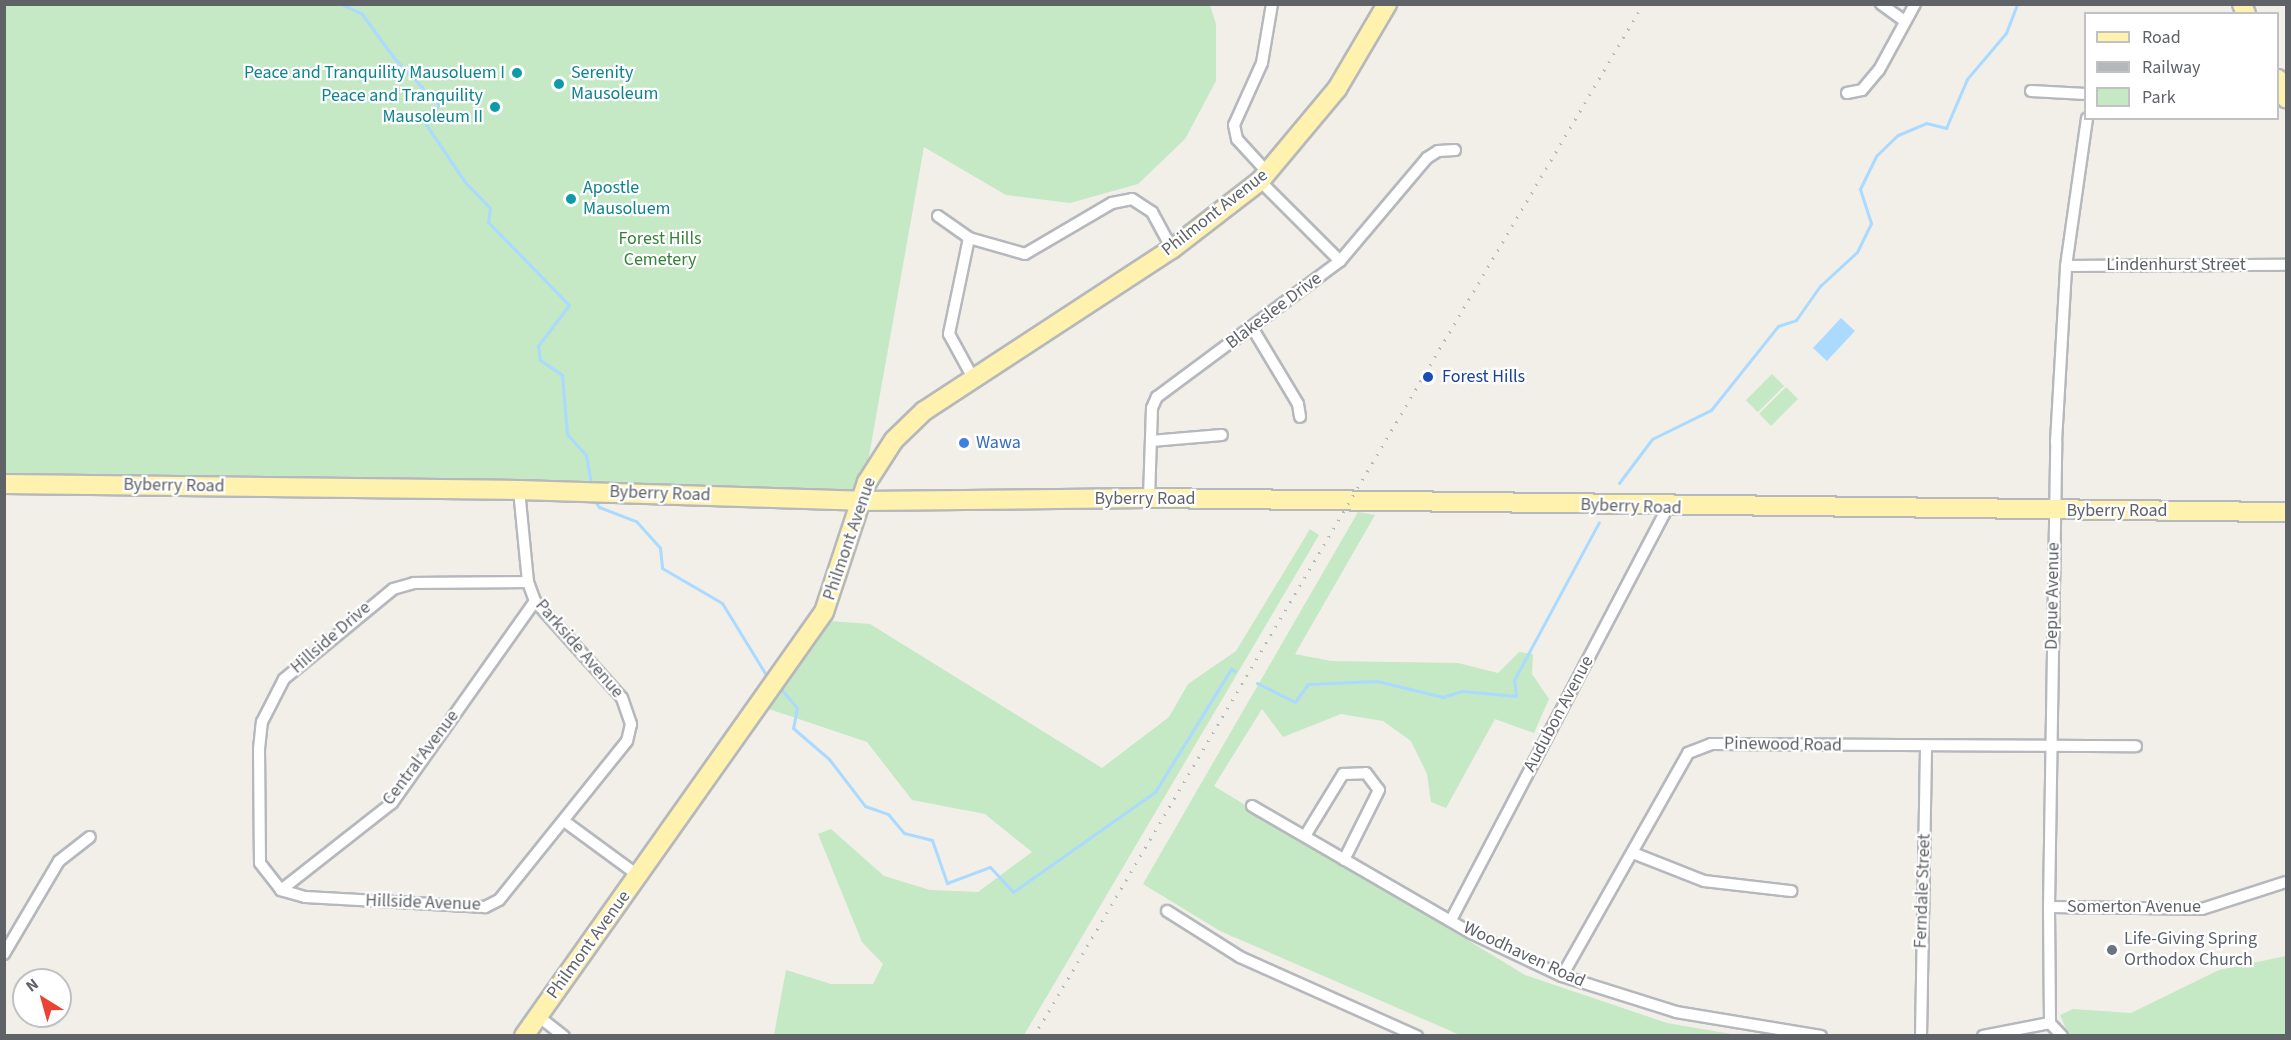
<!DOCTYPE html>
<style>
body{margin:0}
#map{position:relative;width:2291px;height:1040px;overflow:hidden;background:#f1efe8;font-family:"Source Sans 3",sans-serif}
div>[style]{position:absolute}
.green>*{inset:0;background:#c5e8c5;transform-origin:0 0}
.water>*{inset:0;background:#aadaff;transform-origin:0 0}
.stream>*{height:3px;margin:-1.5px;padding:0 1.5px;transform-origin:1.5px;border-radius:1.5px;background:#aadaff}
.roads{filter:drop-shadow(2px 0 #b5b8bc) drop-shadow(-2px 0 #b5b8bc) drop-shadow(0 2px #b5b8bc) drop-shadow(0 -2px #b5b8bc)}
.minor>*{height:10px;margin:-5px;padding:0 5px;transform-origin:5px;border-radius:5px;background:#fff}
.primary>*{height:18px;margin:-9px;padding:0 9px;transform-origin:9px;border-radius:9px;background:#fff2af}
.rail>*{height:3px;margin-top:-1.5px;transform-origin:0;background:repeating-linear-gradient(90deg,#b6b7b8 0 1.5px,transparent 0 9.5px)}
.dots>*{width:16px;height:16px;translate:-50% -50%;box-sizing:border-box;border:3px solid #fff;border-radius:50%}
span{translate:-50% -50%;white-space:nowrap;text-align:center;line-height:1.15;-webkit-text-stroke:4.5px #fff;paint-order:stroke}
.culture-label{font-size:18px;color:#0d838f}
.right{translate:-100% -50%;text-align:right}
.left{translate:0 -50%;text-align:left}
.street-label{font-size:18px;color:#5f6368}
.park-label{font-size:18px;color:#348238}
.transit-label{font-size:18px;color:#164399}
.shop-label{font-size:18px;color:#366cbe}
.worship-label{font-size:18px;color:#5b616d}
.frame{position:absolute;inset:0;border:6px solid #5f6368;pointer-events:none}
.legend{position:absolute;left:2084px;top:12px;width:195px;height:108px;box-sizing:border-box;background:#fff;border:2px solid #bfc1c3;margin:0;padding:8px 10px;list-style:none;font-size:18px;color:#5f6368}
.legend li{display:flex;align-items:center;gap:12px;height:30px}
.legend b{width:30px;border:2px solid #bfc1c3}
.north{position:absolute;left:12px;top:968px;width:60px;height:60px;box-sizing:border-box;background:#fff;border:2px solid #bfc1c3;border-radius:50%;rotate:323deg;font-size:16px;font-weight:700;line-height:24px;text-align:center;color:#5f6368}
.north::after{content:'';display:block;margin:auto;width:21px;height:27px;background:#ea4335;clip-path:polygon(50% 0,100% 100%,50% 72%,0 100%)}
</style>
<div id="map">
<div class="green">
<div style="clip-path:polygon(5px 5px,1210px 5px,1216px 24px,1216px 81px,1185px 139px,1138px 184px,1070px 203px,1006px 195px,924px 147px,861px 501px,5px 483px)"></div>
<div style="left:1772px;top:374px;width:17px;height:37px;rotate:45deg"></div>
<div style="left:1786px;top:387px;width:17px;height:38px;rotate:45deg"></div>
<div style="clip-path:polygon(1358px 512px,1375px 515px,1295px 654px,1331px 661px,1458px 663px,1498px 673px,1519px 652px,1533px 654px,1532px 674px,1549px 699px,1534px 733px,1495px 719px,1446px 808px,1431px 802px,1427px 774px,1411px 741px,1383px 721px,1341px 714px,1283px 737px,1262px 709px,1214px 786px,1525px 975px,1667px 1023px,1737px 1035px,1460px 1035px,1220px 931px,1143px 884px)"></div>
<div style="clip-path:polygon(1310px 529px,1319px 535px,1024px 1035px,774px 1035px,786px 970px,831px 984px,873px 984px,883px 964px,862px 942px,818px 834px,831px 829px,884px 876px,930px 890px,978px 892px,1032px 852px,985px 814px,912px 800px,867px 742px,769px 709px,830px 621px,870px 624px,1102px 768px,1169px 717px,1188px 684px,1236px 651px)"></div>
<div style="clip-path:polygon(2286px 956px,2286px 1035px,2069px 1035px,2060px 1015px,2073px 1009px,2131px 1013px,2219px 970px)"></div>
</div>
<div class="water">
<div style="left:1841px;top:318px;width:19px;height:41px;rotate:43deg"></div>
</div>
<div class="stream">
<div style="left:341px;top:4px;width:23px;rotate:25deg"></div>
<div style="left:362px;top:14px;width:54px;rotate:54deg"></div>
<div style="left:394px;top:58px;width:65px;rotate:46.2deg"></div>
<div style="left:439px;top:105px;width:22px;rotate:137deg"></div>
<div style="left:423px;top:120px;width:75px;rotate:55.9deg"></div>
<div style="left:465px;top:182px;width:36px;rotate:46deg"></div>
<div style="left:490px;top:208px;width:14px;rotate:98deg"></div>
<div style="left:488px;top:222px;width:116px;rotate:45.7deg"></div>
<div style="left:569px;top:305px;width:51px;rotate:127.1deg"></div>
<div style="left:538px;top:346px;width:14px;rotate:82deg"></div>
<div style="left:540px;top:360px;width:27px;rotate:34deg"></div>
<div style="left:562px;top:375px;width:59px;rotate:85.2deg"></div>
<div style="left:567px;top:434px;width:28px;rotate:48deg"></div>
<div style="left:586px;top:455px;width:28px;rotate:80deg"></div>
<div style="left:1619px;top:483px;width:55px;rotate:-53.1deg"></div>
<div style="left:1652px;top:439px;width:66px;rotate:-26.2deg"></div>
<div style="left:1711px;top:410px;width:107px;rotate:-51.4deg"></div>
<div style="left:1778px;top:326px;width:19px;rotate:-18deg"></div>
<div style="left:1796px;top:320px;width:42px;rotate:-54.8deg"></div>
<div style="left:1820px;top:286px;width:50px;rotate:-42.6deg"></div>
<div style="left:1857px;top:252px;width:32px;rotate:-64deg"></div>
<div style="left:1871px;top:223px;width:36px;rotate:-108deg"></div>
<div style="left:1860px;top:189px;width:37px;rotate:-64deg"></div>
<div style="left:1876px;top:156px;width:30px;rotate:-44deg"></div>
<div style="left:1898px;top:135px;width:30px;rotate:-23deg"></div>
<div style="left:1926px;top:123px;width:21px;rotate:14deg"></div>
<div style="left:1946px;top:128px;width:53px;rotate:-66.8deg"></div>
<div style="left:1967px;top:79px;width:60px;rotate:-49.7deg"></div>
<div style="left:2006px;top:33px;width:31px;rotate:-69deg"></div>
<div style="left:594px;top:500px;width:9px;rotate:54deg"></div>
<div style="left:599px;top:507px;width:40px;rotate:21deg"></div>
<div style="left:636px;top:521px;width:36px;rotate:48deg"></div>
<div style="left:660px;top:548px;width:20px;rotate:84deg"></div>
<div style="left:662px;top:568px;width:69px;rotate:30.3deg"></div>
<div style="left:722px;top:603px;width:88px;rotate:58.5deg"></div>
<div style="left:1257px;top:683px;width:42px;rotate:26.6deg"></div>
<div style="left:1295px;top:702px;width:22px;rotate:-54deg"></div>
<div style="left:1308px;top:684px;width:69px;rotate:-2.5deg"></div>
<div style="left:1377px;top:681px;width:68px;rotate:13.6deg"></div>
<div style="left:1443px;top:697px;width:20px;rotate:-18deg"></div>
<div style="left:1462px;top:691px;width:54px;rotate:5.3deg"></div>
<div style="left:1516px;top:696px;width:16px;rotate:-97deg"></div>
<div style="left:1514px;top:680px;width:179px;rotate:-61.7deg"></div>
<div style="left:782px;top:690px;width:23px;rotate:50deg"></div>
<div style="left:797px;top:708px;width:20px;rotate:101deg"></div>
<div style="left:793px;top:728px;width:48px;rotate:40.7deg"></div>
<div style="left:829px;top:759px;width:59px;rotate:52.5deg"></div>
<div style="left:865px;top:806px;width:24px;rotate:19deg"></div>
<div style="left:888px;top:814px;width:25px;rotate:50deg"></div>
<div style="left:904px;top:833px;width:29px;rotate:14deg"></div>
<div style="left:932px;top:840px;width:46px;rotate:70.8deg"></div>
<div style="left:947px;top:883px;width:46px;rotate:-20.4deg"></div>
<div style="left:990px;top:867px;width:34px;rotate:47deg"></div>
<div style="left:1013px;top:892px;width:174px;rotate:-35.2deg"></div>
<div style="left:1155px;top:792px;width:145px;rotate:-58.3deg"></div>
<div style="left:1231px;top:669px;width:4px;rotate:27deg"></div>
</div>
<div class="roads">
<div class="minor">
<div style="left:1881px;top:4px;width:27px;rotate:36deg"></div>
<div style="left:2031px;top:91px;width:55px;rotate:3.1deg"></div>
<div style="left:1847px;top:93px;width:15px;rotate:-11deg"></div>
<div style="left:1862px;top:90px;width:26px;rotate:-50deg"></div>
<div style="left:1879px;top:70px;width:75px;rotate:-61.4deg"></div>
<div style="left:1268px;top:173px;width:46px;rotate:-132.4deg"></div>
<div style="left:1237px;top:139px;width:14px;rotate:-102deg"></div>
<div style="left:1234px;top:125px;width:68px;rotate:-65.7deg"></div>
<div style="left:1262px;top:63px;width:60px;rotate:-80.4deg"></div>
<div style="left:1260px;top:181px;width:113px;rotate:45deg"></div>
<div style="left:938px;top:216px;width:38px;rotate:35deg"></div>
<div style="left:969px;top:238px;width:58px;rotate:15.9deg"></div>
<div style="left:1025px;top:254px;width:101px;rotate:-30.4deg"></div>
<div style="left:1112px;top:203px;width:20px;rotate:-11deg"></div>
<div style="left:1132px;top:199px;width:24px;rotate:33deg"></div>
<div style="left:1152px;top:212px;width:42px;rotate:61.6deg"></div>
<div style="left:969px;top:238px;width:98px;rotate:101.8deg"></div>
<div style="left:949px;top:334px;width:50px;rotate:61.4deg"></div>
<div style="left:2066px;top:266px;width:220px;rotate:-0.3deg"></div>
<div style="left:1253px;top:329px;width:87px;rotate:59deg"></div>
<div style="left:1298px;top:404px;width:13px;rotate:81deg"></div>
<div style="left:1151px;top:441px;width:71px;rotate:-4.8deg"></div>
<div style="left:519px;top:490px;width:92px;rotate:84.4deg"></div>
<div style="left:528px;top:582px;width:20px;rotate:70deg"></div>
<div style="left:535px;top:601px;width:130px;rotate:48.1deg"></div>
<div style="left:622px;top:698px;width:28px;rotate:71deg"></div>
<div style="left:631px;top:724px;width:17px;rotate:103deg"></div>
<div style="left:627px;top:741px;width:204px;rotate:128.8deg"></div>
<div style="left:499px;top:900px;width:16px;rotate:153deg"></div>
<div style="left:485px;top:907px;width:180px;rotate:-176.8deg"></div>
<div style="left:305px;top:897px;width:25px;rotate:-164deg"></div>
<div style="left:281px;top:890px;width:34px;rotate:-128deg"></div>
<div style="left:260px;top:863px;width:114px;rotate:-90.5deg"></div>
<div style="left:259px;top:749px;width:27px;rotate:-84deg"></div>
<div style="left:262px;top:722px;width:48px;rotate:-62.9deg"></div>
<div style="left:284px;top:679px;width:141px;rotate:-39.5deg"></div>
<div style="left:393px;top:589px;width:22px;rotate:-16deg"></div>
<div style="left:414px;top:583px;width:114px;rotate:-0.5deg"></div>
<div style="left:1149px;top:498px;width:90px;rotate:-88.1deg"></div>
<div style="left:1152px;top:408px;width:12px;rotate:-66deg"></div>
<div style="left:1157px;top:397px;width:228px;rotate:-36.6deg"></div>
<div style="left:1340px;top:261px;width:135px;rotate:-49.8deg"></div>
<div style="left:1427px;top:158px;width:13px;rotate:-32deg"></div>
<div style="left:1438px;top:151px;width:17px;rotate:-3deg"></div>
<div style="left:1252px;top:806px;width:253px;rotate:30.1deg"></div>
<div style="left:1471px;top:933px;width:101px;rotate:25.3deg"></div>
<div style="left:1562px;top:976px;width:120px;rotate:17.5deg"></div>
<div style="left:1676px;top:1012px;width:147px;rotate:9.4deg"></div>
<div style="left:564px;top:821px;width:93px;rotate:36.3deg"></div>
<div style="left:1305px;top:836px;width:73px;rotate:-58.5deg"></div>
<div style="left:1343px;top:774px;width:23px;rotate:-2deg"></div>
<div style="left:1366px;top:773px;width:21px;rotate:53deg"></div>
<div style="left:1379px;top:790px;width:78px;rotate:116.6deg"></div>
<div style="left:1633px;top:853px;width:76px;rotate:21.5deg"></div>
<div style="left:1704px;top:881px;width:88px;rotate:6.6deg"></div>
<div style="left:281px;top:890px;width:141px;rotate:-38.1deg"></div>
<div style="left:392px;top:803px;width:247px;rotate:-54.7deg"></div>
<div style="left:2049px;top:907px;width:153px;rotate:0.7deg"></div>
<div style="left:2202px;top:909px;width:88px;rotate:-17.8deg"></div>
<div style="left:1167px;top:911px;width:86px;rotate:32.2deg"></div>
<div style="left:1240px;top:957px;width:194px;rotate:24.1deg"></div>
<div style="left:1451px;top:920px;width:465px;rotate:-62.3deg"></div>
<div style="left:4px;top:954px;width:108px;rotate:-59.4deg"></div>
<div style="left:59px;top:861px;width:39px;rotate:-38deg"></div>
<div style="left:1562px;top:976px;width:256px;rotate:-60.5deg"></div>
<div style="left:1688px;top:753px;width:25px;rotate:-21deg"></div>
<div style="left:1711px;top:744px;width:425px;rotate:0.3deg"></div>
<div style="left:538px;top:1016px;width:33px;rotate:38deg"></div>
<div style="left:1921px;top:1036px;width:289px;rotate:-89deg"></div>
<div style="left:1983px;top:1036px;width:68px;rotate:-11deg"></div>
<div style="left:2062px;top:1036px;width:18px;rotate:-133deg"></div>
<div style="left:2050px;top:1023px;width:116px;rotate:-90.5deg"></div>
<div style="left:2049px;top:907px;width:465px;rotate:-89.1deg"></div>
<div style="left:2056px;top:442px;width:176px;rotate:-86.7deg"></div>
<div style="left:2066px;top:266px;width:149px;rotate:-81.9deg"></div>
</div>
<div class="primary">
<div style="left:2242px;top:4px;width:11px;rotate:68deg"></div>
<div style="left:2278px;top:79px;width:21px;rotate:67deg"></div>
<div style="left:4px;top:484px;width:515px;rotate:0.67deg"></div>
<div style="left:519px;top:490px;width:342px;rotate:1.8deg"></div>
<div style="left:861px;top:501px;width:288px;rotate:-0.6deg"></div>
<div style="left:1149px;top:498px;width:1137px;rotate:0.71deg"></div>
<div style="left:524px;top:1036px;width:519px;rotate:-54.72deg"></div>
<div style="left:824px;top:612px;width:137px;rotate:-71.7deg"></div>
<div style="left:867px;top:482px;width:50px;rotate:-57.3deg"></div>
<div style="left:894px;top:440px;width:42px;rotate:-44deg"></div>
<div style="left:924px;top:411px;width:296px;rotate:-33.2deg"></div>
<div style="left:1172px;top:249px;width:111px;rotate:-37.7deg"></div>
<div style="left:1260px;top:181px;width:120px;rotate:-50.1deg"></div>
<div style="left:1337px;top:89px;width:99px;rotate:-59.5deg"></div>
</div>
</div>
<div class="rail">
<div style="left:1034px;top:1036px;width:1198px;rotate:-59.45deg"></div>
</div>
<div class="dots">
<div style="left:517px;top:73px;background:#0f9aa8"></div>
<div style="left:559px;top:84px;background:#0f9aa8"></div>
<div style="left:495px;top:107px;background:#0f9aa8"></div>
<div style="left:571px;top:199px;background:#0f9aa8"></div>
<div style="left:1428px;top:377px;background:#1a4fb4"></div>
<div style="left:964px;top:443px;background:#3f7fe0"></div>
<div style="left:2112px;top:950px;background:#6b7280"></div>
</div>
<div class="culture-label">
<span class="right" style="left:505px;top:73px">Peace and Tranquility Mausoluem I</span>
<span class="left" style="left:571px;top:84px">Serenity<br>Mausoleum</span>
<span class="right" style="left:483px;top:107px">Peace and Tranquility<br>Mausoleum II</span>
<span class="left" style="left:583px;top:199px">Apostle<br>Mausoluem</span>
</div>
<div class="street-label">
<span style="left:1215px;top:213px;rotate:-38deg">Philmont Avenue</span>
<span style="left:2176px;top:265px">Lindenhurst Street</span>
<span style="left:1274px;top:311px;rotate:-37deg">Blakeslee Drive</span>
<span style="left:174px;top:486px;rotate:1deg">Byberry Road</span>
<span style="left:660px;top:494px;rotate:2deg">Byberry Road</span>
<span style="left:1145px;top:499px">Byberry Road</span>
<span style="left:1631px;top:507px;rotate:2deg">Byberry Road</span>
<span style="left:2117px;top:511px">Byberry Road</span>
<span style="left:850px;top:539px;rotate:-71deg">Philmont Avenue</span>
<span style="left:2053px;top:596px;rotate:-89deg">Depue Avenue</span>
<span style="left:331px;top:638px;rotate:-41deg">Hillside Drive</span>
<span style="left:579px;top:649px;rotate:49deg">Parkside Avenue</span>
<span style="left:1559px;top:714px;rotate:-62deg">Audubon Avenue</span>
<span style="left:1783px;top:745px;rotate:1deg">Pinewood Road</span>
<span style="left:421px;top:758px;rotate:-53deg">Central Avenue</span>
<span style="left:1923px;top:891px;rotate:-88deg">Ferndale Street</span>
<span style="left:423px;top:903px;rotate:2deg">Hillside Avenue</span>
<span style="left:2134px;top:907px">Somerton Avenue</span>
<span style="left:589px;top:945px;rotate:-54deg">Philmont Avenue</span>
<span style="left:1524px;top:955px;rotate:25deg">Woodhaven Road</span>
</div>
<div class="park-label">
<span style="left:660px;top:250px">Forest Hills<br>Cemetery</span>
</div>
<div class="transit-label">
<span class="left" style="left:1442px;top:377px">Forest Hills</span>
</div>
<div class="shop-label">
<span class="left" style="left:976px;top:443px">Wawa</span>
</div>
<div class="worship-label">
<span class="left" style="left:2124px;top:950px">Life-Giving Spring<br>Orthodox Church</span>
</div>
<div class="frame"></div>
<ul class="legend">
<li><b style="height:8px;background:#fff2af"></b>Road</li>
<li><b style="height:8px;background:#b6b7b8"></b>Railway</li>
<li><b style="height:16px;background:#c5e8c5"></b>Park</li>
</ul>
<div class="north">N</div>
</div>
